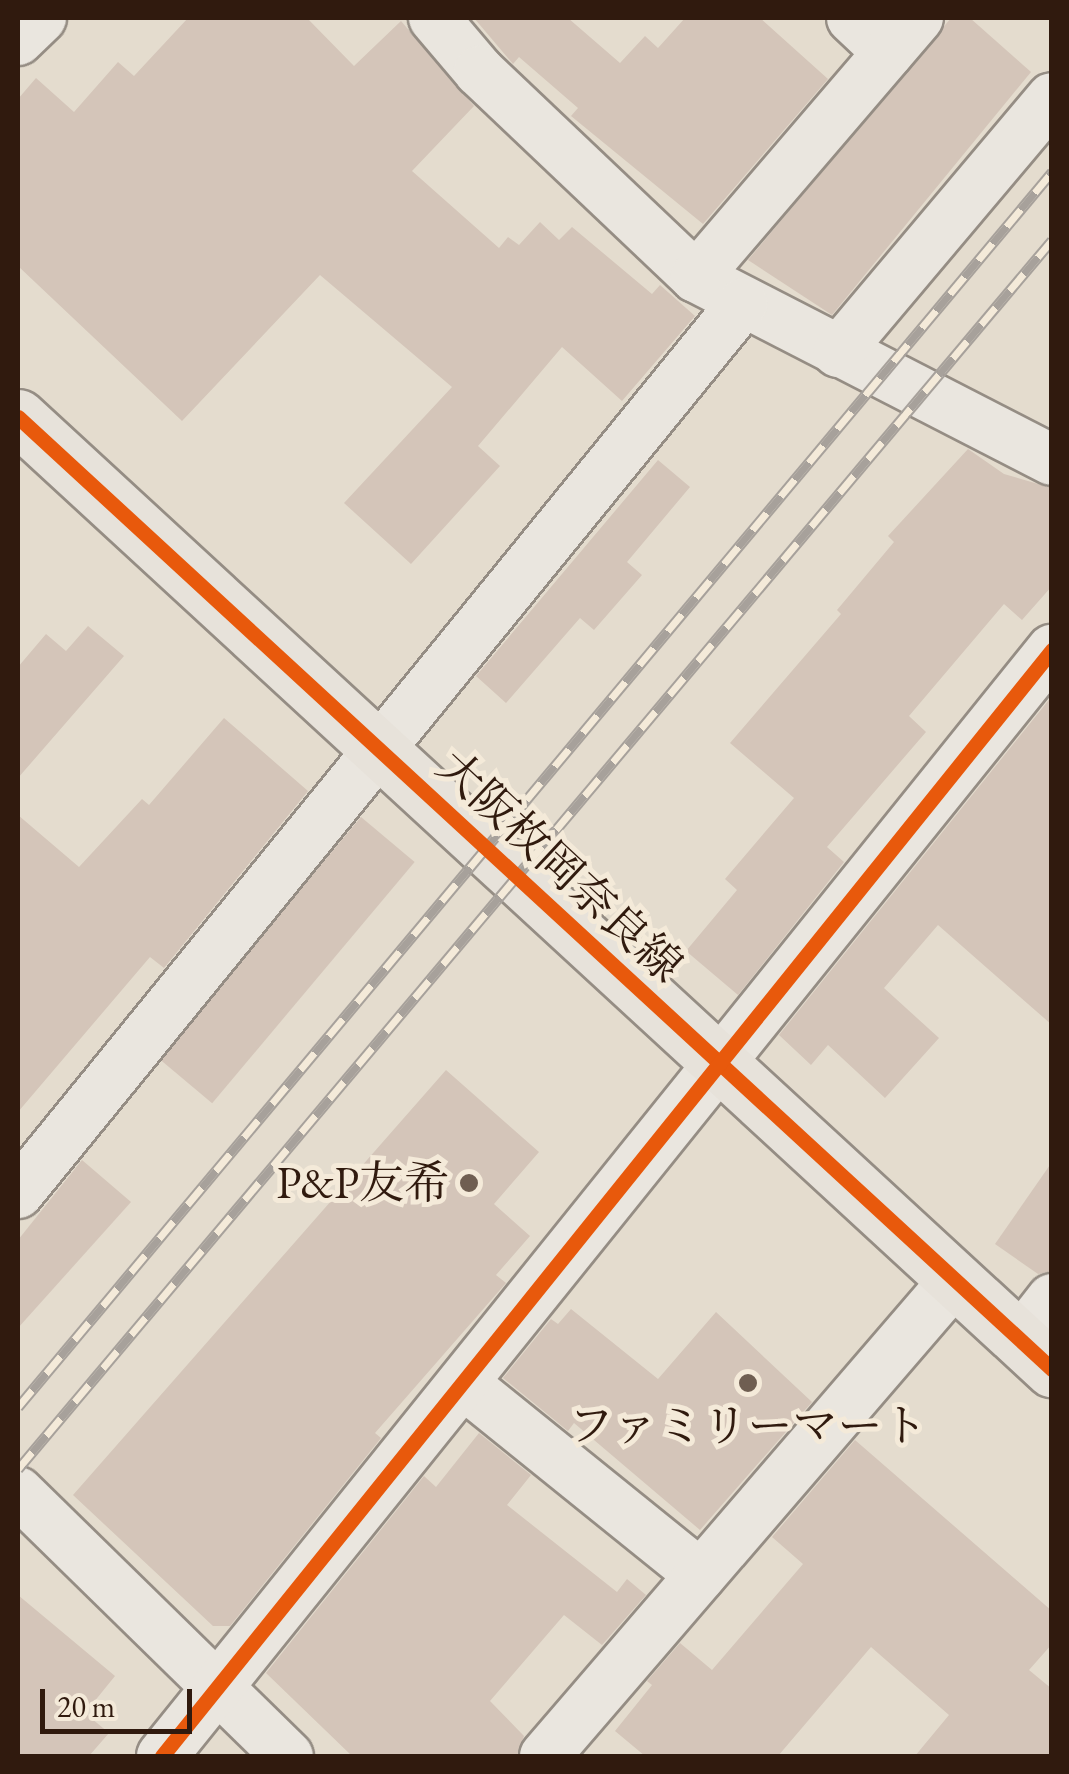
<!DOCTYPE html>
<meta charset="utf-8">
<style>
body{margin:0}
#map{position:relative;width:1069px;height:1774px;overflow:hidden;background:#e4dcce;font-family:"EB Garamond","Noto Serif JP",serif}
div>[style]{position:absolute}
.building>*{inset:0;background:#d4c5b9;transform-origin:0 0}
.roads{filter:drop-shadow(2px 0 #958d84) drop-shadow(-2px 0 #958d84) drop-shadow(0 2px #958d84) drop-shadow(0 -2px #958d84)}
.minor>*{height:50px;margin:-25px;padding:0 25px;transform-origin:25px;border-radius:25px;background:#eae6df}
.major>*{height:55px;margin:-27.5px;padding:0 27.5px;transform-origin:27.5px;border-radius:27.5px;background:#e7e2da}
.rail>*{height:11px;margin-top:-5.5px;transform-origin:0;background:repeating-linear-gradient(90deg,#f4ead9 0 22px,#a7a19b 0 44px);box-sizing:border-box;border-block:2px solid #a7a19b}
.cycleway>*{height:15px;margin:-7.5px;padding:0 7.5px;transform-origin:7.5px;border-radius:7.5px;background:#e8590c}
.dots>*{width:28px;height:28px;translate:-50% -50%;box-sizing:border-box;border:5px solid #f4ead9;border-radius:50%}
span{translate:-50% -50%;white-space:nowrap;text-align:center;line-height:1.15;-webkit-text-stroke:10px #f4ead9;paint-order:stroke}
.street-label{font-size:45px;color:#301a0e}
.poi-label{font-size:45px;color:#301a0e}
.right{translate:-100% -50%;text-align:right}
.frame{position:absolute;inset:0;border:20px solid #301a0e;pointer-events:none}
.scale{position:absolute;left:40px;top:1689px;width:152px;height:45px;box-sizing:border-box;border:5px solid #301a0e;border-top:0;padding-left:12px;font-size:30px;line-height:35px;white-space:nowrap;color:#301a0e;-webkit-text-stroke:8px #f4ead9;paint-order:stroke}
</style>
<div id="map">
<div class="building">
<div style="clip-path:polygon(188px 18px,307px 18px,354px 66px,401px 21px,474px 106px,412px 171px,499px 248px,508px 237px,519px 245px,540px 222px,559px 240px,572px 227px,652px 294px,660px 285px,695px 316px,622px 401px,562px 347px,478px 446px,500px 466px,411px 564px,344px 503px,452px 387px,320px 275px,182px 421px,18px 266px,18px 99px,36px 78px,74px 112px,118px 62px,134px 76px)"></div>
<div style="clip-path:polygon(474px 18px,568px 18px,620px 63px,645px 36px,658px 48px,685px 18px,760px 18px,828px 79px,703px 224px,571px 116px,578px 108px,519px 57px,513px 64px)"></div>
<div style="clip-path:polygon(951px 18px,970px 18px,1031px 72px,832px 315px,748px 260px)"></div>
<div style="clip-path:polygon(968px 449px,1004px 474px,1052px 488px,1052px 586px,1022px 620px,1004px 604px,909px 716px,926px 732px,827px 847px,844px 862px,738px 995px,686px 951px,737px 890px,725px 879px,794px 798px,730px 743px,841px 614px,837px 610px,894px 542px,888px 536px)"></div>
<div style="clip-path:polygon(658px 460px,690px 487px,627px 562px,642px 575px,594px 630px,580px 618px,506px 703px,476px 676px)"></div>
<div style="clip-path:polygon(88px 626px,124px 656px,18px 778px,18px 667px,46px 634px,66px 651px)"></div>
<div style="clip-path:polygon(1052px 696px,1052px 1025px,938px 925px,884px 988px,939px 1038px,885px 1098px,828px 1045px,811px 1065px,779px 1035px)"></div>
<div style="clip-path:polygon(224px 718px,308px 791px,164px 968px,150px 957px,18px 1112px,18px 815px,79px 867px,142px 799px,149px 805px)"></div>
<div style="left:361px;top:817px;width:70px;height:315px;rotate:40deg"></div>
<div style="clip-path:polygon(446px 1070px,539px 1152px,494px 1204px,530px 1236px,496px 1275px,506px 1283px,375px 1433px,381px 1438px,230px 1626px,213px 1626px,73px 1495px)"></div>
<div style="clip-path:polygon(82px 1160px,131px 1202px,18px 1328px,18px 1240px)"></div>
<div style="clip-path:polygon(1052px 1162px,1052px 1271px,1038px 1274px,995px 1244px)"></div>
<div style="clip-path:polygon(571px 1309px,658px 1379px,716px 1312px,812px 1402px,700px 1530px,574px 1423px,568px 1431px,503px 1378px,551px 1319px,558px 1324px)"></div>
<div style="clip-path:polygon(479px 1433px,531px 1475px,507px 1505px,617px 1592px,627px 1579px,646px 1595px,602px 1645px,564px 1615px,490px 1701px,524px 1736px,517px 1756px,352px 1756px,266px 1673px,424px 1476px,436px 1487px)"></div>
<div style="clip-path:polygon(855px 1440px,1052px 1611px,1052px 1644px,1029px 1670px,1052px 1689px,1052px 1756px,915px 1756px,949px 1715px,871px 1647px,778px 1756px,645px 1756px,615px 1731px,652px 1685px,647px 1681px,680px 1643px,712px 1670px,803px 1564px,772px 1537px)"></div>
<div style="clip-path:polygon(18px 1595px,115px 1676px,85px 1713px,109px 1733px,89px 1756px,18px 1756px)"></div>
</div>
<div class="roads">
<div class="minor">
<div style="left:434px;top:18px;width:70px;rotate:49.7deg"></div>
<div style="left:479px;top:71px;width:299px;rotate:43.5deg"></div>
<div style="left:696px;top:277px;width:400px;rotate:27.2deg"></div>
<div style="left:852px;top:18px;width:50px;rotate:43.4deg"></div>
<div style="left:18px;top:40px;width:32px;rotate:-44deg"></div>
<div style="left:696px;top:277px;width:341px;rotate:-49.4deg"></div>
<div style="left:838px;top:352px;width:332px;rotate:-49.9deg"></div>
<div style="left:18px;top:1193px;width:1147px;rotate:-50.84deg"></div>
<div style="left:1020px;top:1340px;width:52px;rotate:-52deg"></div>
<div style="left:464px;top:1384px;width:304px;rotate:38.9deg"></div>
<div style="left:18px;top:1492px;width:378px;rotate:44.4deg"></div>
<div style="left:162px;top:1756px;width:1420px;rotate:-51.18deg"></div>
<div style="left:545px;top:1756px;width:627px;rotate:-49.27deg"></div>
</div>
<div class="major">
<div style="left:18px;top:417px;width:1406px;rotate:42.64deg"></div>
</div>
</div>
<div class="rail">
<div style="left:18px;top:1407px;width:1611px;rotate:-50.06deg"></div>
<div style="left:18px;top:1469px;width:1606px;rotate:-49.92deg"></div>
</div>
<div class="cycleway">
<div style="left:18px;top:417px;width:1406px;rotate:42.64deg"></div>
<div style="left:162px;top:1756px;width:1420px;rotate:-51.18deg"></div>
</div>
<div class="dots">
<div style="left:469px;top:1183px;background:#6f5e51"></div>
<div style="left:748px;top:1383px;background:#6f5e51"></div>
</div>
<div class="street-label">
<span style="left:560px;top:866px;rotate:43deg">大阪枚岡奈良線</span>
</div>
<div class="poi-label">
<span class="right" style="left:449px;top:1183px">P&amp;P友希</span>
<span style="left:748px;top:1426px">ファミリーマート</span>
</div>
<div class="frame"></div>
<div class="scale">20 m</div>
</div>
